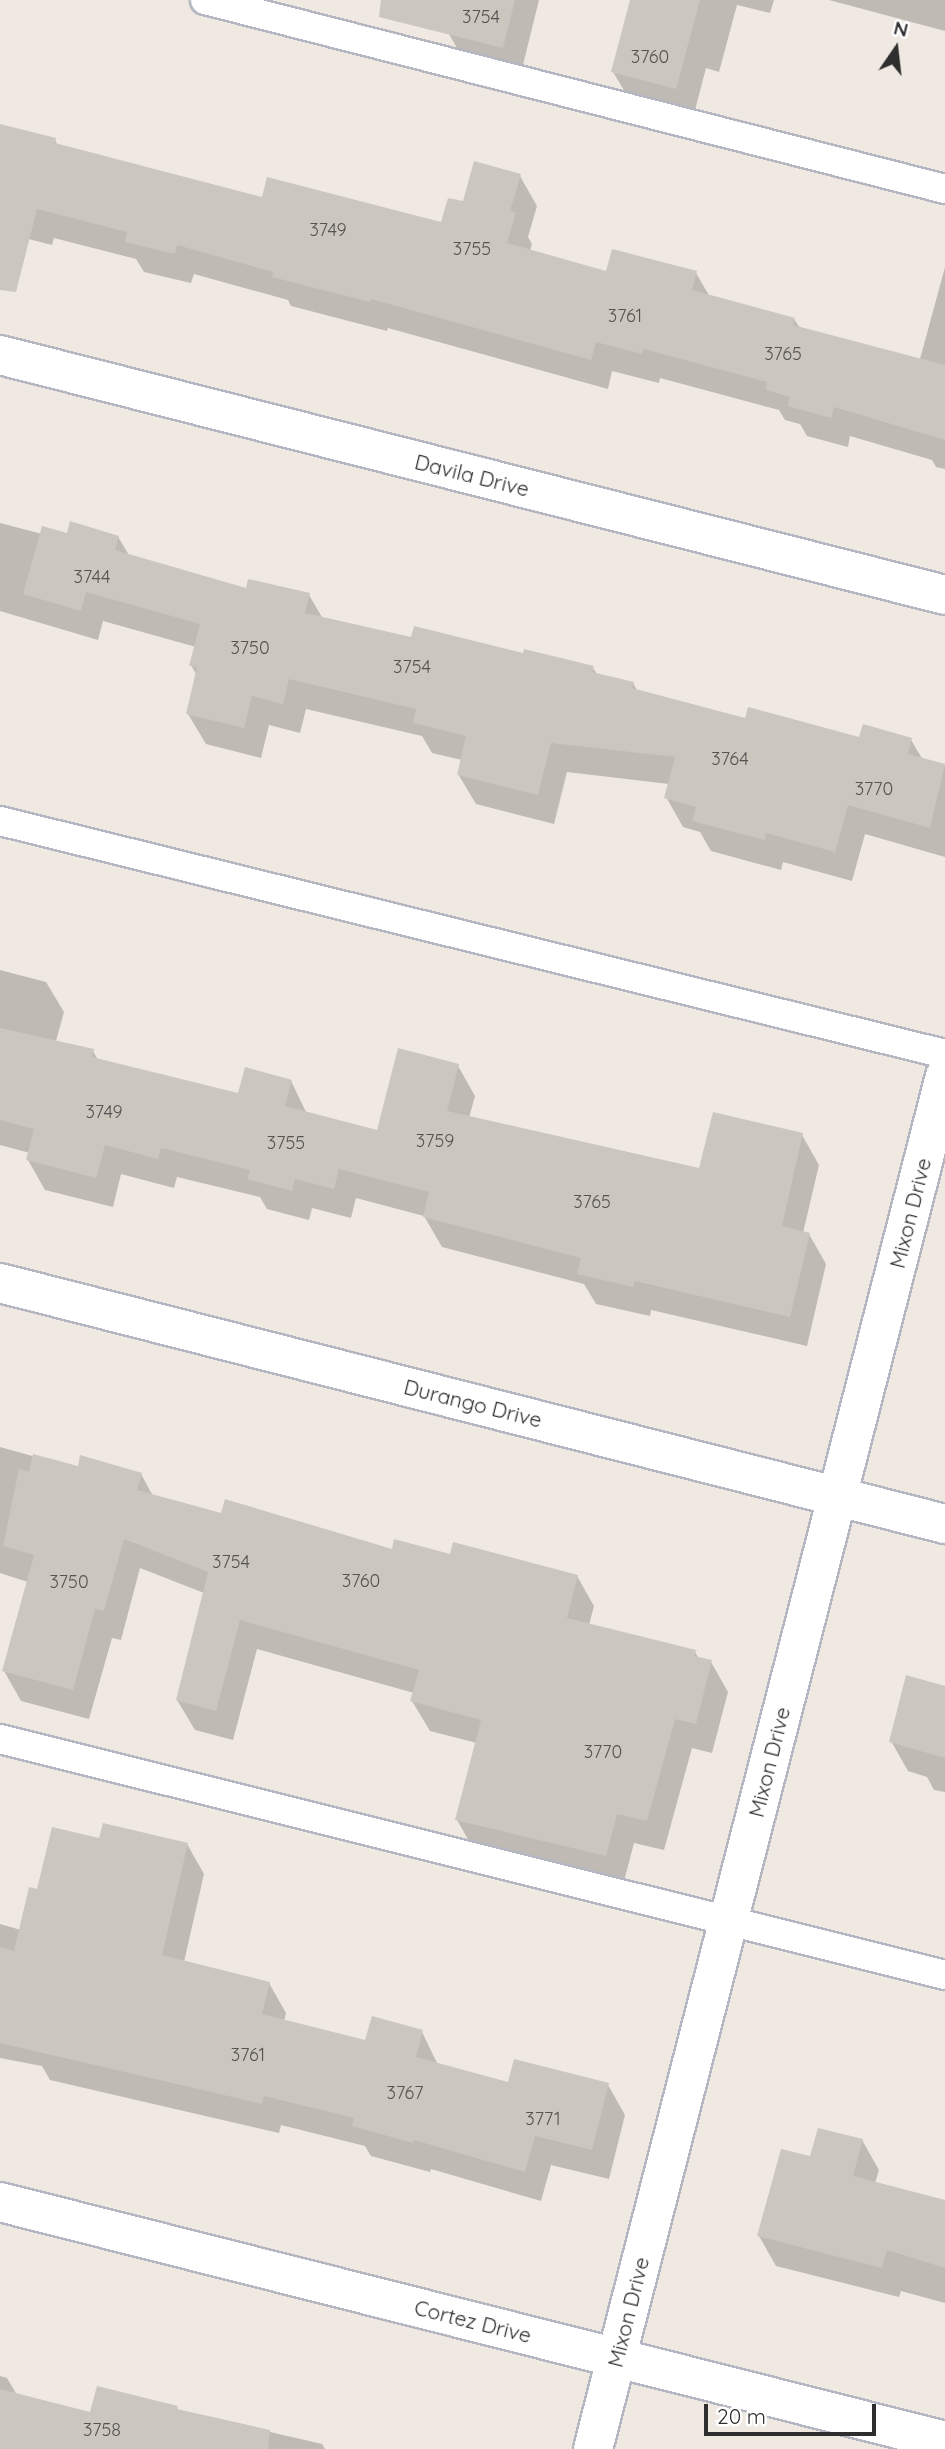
<!DOCTYPE html>
<style>
body{margin:0}
#map{position:relative;width:945px;height:2449px;overflow:hidden;background:#efe9e1;font-family:Quicksand,sans-serif}
div>[style]{position:absolute}
.shadow>*{inset:0;background:#0003}
.building>*{inset:0;background:#cbc7bf}
.roads{filter:drop-shadow(2px 0 #b4b7c1) drop-shadow(-2px 0 #b4b7c1) drop-shadow(0 2px #b4b7c1) drop-shadow(0 -2px #b4b7c1)}
.service>*{height:28px;margin:-14px;padding:0 14px;transform-origin:14px;border-radius:14px;background:#fff}
.minor>*{height:38px;margin:-19px;padding:0 19px;transform-origin:19px;border-radius:19px;background:#fff}
span{translate:-50% -50%;white-space:nowrap;text-align:center;line-height:1.15;-webkit-text-stroke:5px #fff;paint-order:stroke}
.number-label{font-size:18px;color:#555452}
.number-label span{-webkit-text-stroke-width:0}
.street-label{font-size:21px;color:#2e2e2e}
.north{position:absolute;left:861px;top:14px;width:70px;height:70px;-webkit-text-stroke:5px #fff;paint-order:stroke;rotate:14deg;font-size:19px;font-weight:700;line-height:28px;text-align:center;color:#2e2e2e}
.north::after{content:'';display:block;margin:auto;width:24px;height:32px;background:#2e2e2e;clip-path:polygon(50% 0,100% 100%,50% 72%,0 100%)}
.scale{position:absolute;left:704px;top:2404px;width:172px;height:32px;box-sizing:border-box;border:4px solid #2e2e2e;border-top:0;padding-left:9px;font-size:21px;line-height:24px;white-space:nowrap;color:#2e2e2e;-webkit-text-stroke:5px #fff;paint-order:stroke}
</style>
<div id="map">
<div class="shadow">
<div style="clip-path:polygon(458px 0,539px 0,520px 77px,466px 64px,449px 34px)"></div>
<div style="clip-path:polygon(632px 0,774px 0,770px 13px,737px 5px,719px 72px,706px 68px,693px 118px,631px 102px,613px 72px)"></div>
<div style="clip-path:polygon(829px 0,945px 0,945px 31px)"></div>
<div style="clip-path:polygon(0 126px,55px 140px,58px 146px,263px 199px,442px 224px,464px 203px,520px 176px,537px 206px,528px 237px,532px 244px,530px 251px,608px 273px,696px 273px,710px 297px,794px 319px,800px 328px,920px 359px,945px 267px,945px 469px,936px 467px,932px 460px,850px 436px,848px 447px,807px 436px,800px 424px,785px 420px,779px 410px,660px 378px,659px 383px,612px 371px,608px 389px,388px 328px,387px 331px,291px 306px,288px 300px,194px 274px,191px 283px,144px 272px,136px 259px,54px 238px,52px 245px,9px 234px,0 224px)"></div>
<div style="clip-path:polygon(0 523px,42px 534px,118px 537px,129px 555px,247px 590px,309px 595px,323px 619px,412px 639px,593px 668px,597px 674px,633px 683px,638px 692px,746px 721px,861px 740px,911px 740px,923px 760px,945px 766px,945px 857px,865px 834px,852px 881px,783px 862px,781px 870px,711px 851px,700px 832px,683px 827px,666px 797px,669px 784px,567px 772px,554px 824px,476px 804px,458px 774px,462px 760px,432px 753px,422px 736px,306px 709px,300px 733px,269px 725px,261px 758px,206px 744px,188px 714px,197px 676px,191px 665px,196px 647px,103px 621px,98px 640px,0 611px)"></div>
<div style="clip-path:polygon(0 970px,46px 982px,64px 1012px,56px 1041px,93px 1051px,98px 1060px,240px 1095px,291px 1081px,307px 1114px,378px 1132px,458px 1066px,475px 1096px,469px 1118px,700px 1170px,802px 1135px,819px 1165px,803px 1233px,809px 1234px,826px 1264px,807px 1346px,651px 1310px,650px 1316px,596px 1304px,584px 1284px,442px 1247px,424px 1216px,356px 1198px,351px 1218px,312px 1208px,309px 1220px,267px 1209px,260px 1197px,177px 1177px,174px 1188px,121px 1174px,113px 1207px,45px 1190px,28px 1160px,30px 1153px,0 1145px)"></div>
<div style="clip-path:polygon(0 1447px,79px 1469px,141px 1474px,153px 1496px,223px 1515px,393px 1551px,451px 1556px,577px 1576px,594px 1606px,589px 1625px,695px 1652px,699px 1659px,711px 1662px,728px 1692px,712px 1753px,692px 1748px,664px 1850px,634px 1843px,623px 1885px,474px 1850px,457px 1820px,477px 1743px,430px 1731px,412px 1701px,414px 1693px,257px 1649px,233px 1740px,195px 1730px,177px 1700px,204px 1593px,140px 1568px,121px 1640px,112px 1638px,89px 1719px,21px 1701px,4px 1671px,28px 1582px,0 1573px)"></div>
<div style="clip-path:polygon(945px 1688px,945px 1792px,934px 1790px,927px 1777px,908px 1771px,891px 1741px)"></div>
<div style="clip-path:polygon(100px 1840px,187px 1844px,204px 1874px,184px 1962px,269px 1983px,286px 2013px,284px 2022px,367px 2042px,422px 2032px,438px 2065px,510px 2084px,608px 2085px,625px 2115px,609px 2179px,551px 2165px,541px 2201px,431px 2169px,430px 2172px,371px 2156px,365px 2146px,281px 2125px,279px 2133px,50px 2080px,42px 2066px,0 2058px,0 1924px,21px 1930px,39px 1891px)"></div>
<div style="clip-path:polygon(862px 2140px,879px 2170px,875px 2183px,945px 2202px,945px 2303px,901px 2291px,899px 2297px,776px 2266px,759px 2236px,812px 2158px)"></div>
<div style="clip-path:polygon(0 2376px,7px 2378px,17px 2395px,92px 2414px,177px 2408px,179px 2411px,322px 2444px,325px 2449px,0 2449px)"></div>
</div>
<div class="building">
<div style="clip-path:polygon(381px 0,515px 0,503px 48px,379px 17px)"></div>
<div style="clip-path:polygon(630px 0,700px 0,676px 89px,611px 72px)"></div>
<div style="clip-path:polygon(0 124px,56px 138px,55px 143px,262px 197px,267px 177px,441px 222px,448px 198px,463px 201px,474px 161px,521px 174px,510px 211px,516px 212px,507px 243px,606px 271px,612px 249px,697px 271px,692px 290px,795px 318px,793px 325px,945px 365px,945px 440px,834px 407px,831px 418px,788px 406px,790px 397px,766px 390px,767px 382px,644px 349px,642px 354px,596px 342px,591px 360px,371px 299px,370px 302px,272px 277px,273px 272px,177px 245px,175px 254px,125px 242px,127px 232px,37px 209px,16px 292px,0 290px)"></div>
<div style="clip-path:polygon(70px 521px,119px 536px,115px 550px,246px 588px,248px 579px,310px 593px,305px 613px,411px 637px,414px 626px,523px 653px,524px 649px,594px 666px,592px 672px,634px 682px,632px 688px,745px 718px,748px 707px,859px 737px,863px 724px,912px 738px,908px 754px,945px 764px,930px 828px,848px 805px,835px 852px,766px 833px,765px 840px,692px 821px,696px 807px,664px 798px,675px 757px,551px 743px,538px 795px,457px 775px,466px 736px,413px 723px,416px 709px,289px 679px,283px 704px,252px 696px,244px 728px,186px 714px,197px 667px,189px 666px,200px 624px,86px 592px,81px 611px,23px 594px,42px 526px,67px 533px)"></div>
<div style="clip-path:polygon(0 1028px,94px 1049px,92px 1057px,238px 1093px,245px 1067px,292px 1080px,285px 1106px,377px 1130px,398px 1048px,459px 1064px,447px 1111px,699px 1168px,713px 1112px,803px 1133px,782px 1226px,810px 1233px,790px 1317px,635px 1281px,633px 1287px,577px 1274px,581px 1258px,423px 1217px,429px 1192px,339px 1169px,334px 1189px,295px 1179px,292px 1191px,247px 1179px,250px 1170px,161px 1148px,158px 1159px,105px 1145px,96px 1178px,26px 1160px,34px 1129px,0 1120px)"></div>
<div style="clip-path:polygon(33px 1454px,78px 1466px,80px 1455px,142px 1473px,137px 1490px,221px 1513px,225px 1499px,392px 1549px,394px 1539px,450px 1554px,453px 1542px,578px 1575px,567px 1618px,696px 1650px,694px 1656px,712px 1660px,696px 1724px,675px 1719px,647px 1821px,617px 1814px,606px 1856px,455px 1820px,481px 1720px,410px 1701px,419px 1670px,240px 1620px,216px 1711px,176px 1700px,208px 1572px,124px 1539px,104px 1611px,95px 1609px,73px 1690px,2px 1671px,34px 1555px,3px 1546px,19px 1469px,29px 1472px)"></div>
<div style="clip-path:polygon(906px 1675px,945px 1686px,945px 1758px,889px 1742px)"></div>
<div style="clip-path:polygon(103px 1823px,188px 1843px,162px 1955px,270px 1982px,262px 2014px,365px 2040px,372px 2016px,423px 2030px,416px 2057px,508px 2082px,514px 2059px,609px 2083px,592px 2150px,535px 2136px,525px 2172px,414px 2140px,413px 2143px,352px 2126px,354px 2118px,264px 2096px,262px 2104px,0 2043px,0 1947px,14px 1951px,29px 1887px,37px 1889px,52px 1827px,99px 1838px)"></div>
<div style="clip-path:polygon(818px 2128px,863px 2139px,853px 2176px,945px 2200px,945px 2268px,887px 2250px,882px 2268px,757px 2236px,781px 2149px,810px 2156px)"></div>
<div style="clip-path:polygon(97px 2386px,178px 2406px,177px 2409px,270px 2430px,268px 2449px,0 2449px,0 2389px,90px 2412px)"></div>
</div>
<div class="roads">
<div class="service">
<div style="left:205px;top:0;width:764px;rotate:14.33deg"></div>
<div style="left:0;top:821px;width:973px;rotate:13.85deg"></div>
<div style="left:0;top:1739px;width:974px;rotate:14.02deg"></div>
</div>
<div class="minor">
<div style="left:0;top:355px;width:975px;rotate:14.25deg"></div>
<div style="left:0;top:1283px;width:975px;rotate:14.31deg"></div>
<div style="left:0;top:2202px;width:975px;rotate:14.19deg"></div>
<div style="left:593px;top:2449px;width:1417px;rotate:-75.62deg"></div>
</div>
</div>
<div class="number-label">
<span style="left:481px;top:17px">3754</span>
<span style="left:650px;top:57px">3760</span>
<span style="left:328px;top:230px">3749</span>
<span style="left:472px;top:249px">3755</span>
<span style="left:625px;top:316px">3761</span>
<span style="left:783px;top:354px">3765</span>
<span style="left:92px;top:577px">3744</span>
<span style="left:250px;top:648px">3750</span>
<span style="left:412px;top:667px">3754</span>
<span style="left:730px;top:759px">3764</span>
<span style="left:874px;top:789px">3770</span>
<span style="left:104px;top:1112px">3749</span>
<span style="left:435px;top:1141px">3759</span>
<span style="left:286px;top:1143px">3755</span>
<span style="left:592px;top:1202px">3765</span>
<span style="left:231px;top:1562px">3754</span>
<span style="left:361px;top:1581px">3760</span>
<span style="left:69px;top:1582px">3750</span>
<span style="left:603px;top:1752px">3770</span>
<span style="left:248px;top:2055px">3761</span>
<span style="left:405px;top:2093px">3767</span>
<span style="left:543px;top:2119px">3771</span>
<span style="left:102px;top:2430px">3758</span>
</div>
<div class="street-label">
<span style="left:472px;top:475px;rotate:14deg">Davila Drive</span>
<span style="left:910px;top:1213px;rotate:-76deg">Mixon Drive</span>
<span style="left:473px;top:1403px;rotate:14deg">Durango Drive</span>
<span style="left:769px;top:1762px;rotate:-76deg">Mixon Drive</span>
<span style="left:628px;top:2312px;rotate:-76deg">Mixon Drive</span>
<span style="left:473px;top:2321px;rotate:14deg">Cortez Drive</span>
</div>
<div class="north">N</div>
<div class="scale">20 m</div>
</div>
